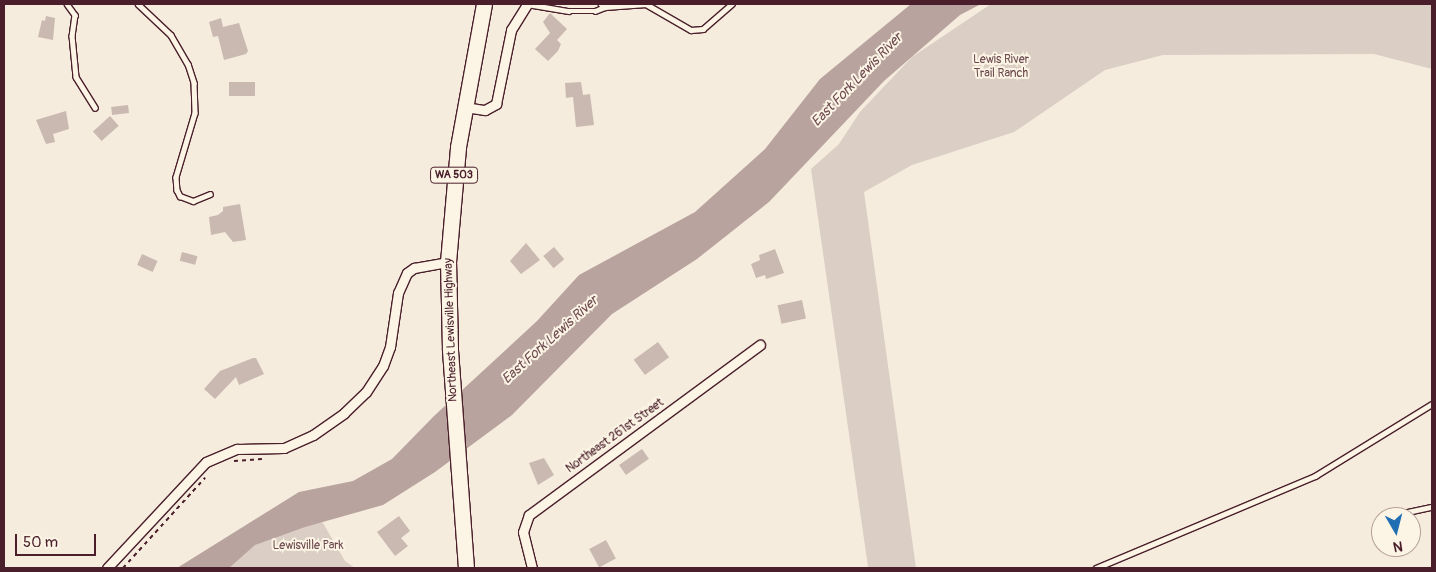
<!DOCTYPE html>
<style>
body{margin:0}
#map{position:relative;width:1436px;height:572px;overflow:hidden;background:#f5ecde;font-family:Pangolin,sans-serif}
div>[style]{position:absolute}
.green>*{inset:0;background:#dbcec4}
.water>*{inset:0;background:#b8a39e}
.building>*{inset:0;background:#cab9b1;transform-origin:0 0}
.path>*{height:2px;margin-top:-1px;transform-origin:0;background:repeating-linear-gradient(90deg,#4a1f2b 0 4px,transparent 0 8px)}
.roads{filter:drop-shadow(1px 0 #4a1f2b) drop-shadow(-1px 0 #4a1f2b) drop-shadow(0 1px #4a1f2b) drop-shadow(0 -1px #4a1f2b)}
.service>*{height:4.5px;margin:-2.25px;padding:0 2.25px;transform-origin:2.25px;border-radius:2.25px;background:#fcf5e5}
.minor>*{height:9px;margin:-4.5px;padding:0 4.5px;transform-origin:4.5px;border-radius:4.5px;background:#fcf5e5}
.primary>*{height:15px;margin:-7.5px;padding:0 7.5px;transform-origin:7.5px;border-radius:7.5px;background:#fcf5e5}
span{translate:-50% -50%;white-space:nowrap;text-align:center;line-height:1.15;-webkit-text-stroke:4px #fcf5e5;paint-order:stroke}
.shield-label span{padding:1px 4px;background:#fcf5e5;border:1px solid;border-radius:4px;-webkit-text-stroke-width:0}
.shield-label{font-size:11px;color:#4a1f2b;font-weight:700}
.park-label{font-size:12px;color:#6e4b51}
.street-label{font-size:12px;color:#4a1f2b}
.water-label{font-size:14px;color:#704d53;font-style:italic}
.frame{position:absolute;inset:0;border:5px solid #4a1f2b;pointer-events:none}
.north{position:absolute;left:1371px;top:507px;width:50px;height:50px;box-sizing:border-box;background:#fcf5e5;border:1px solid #b59f9b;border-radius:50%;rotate:172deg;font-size:14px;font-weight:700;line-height:20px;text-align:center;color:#4a1f2b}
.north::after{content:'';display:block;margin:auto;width:18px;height:22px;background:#1f6fb2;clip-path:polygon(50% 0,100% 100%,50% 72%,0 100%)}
.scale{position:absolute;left:15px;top:534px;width:81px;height:22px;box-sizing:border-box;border:2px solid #4a1f2b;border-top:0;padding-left:6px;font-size:15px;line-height:18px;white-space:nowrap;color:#4a1f2b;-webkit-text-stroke:4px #fcf5e5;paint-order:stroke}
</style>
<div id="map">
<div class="green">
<div style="clip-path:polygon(991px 4px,1432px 4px,1432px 69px,1374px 54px,1163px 55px,1105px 70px,1014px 132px,912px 165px,864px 192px,916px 568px,860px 568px,868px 567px,811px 169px,839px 144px,860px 112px,912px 57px)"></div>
<div style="clip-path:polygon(318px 520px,323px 523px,345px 561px,355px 568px,224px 568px,245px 548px)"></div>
</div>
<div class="water">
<div style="clip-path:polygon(911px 4px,981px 4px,960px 15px,884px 81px,769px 202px,697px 259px,612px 314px,512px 415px,435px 472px,383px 505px,305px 527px,255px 545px,229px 568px,177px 568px,299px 492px,353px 481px,392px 459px,434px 416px,537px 321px,579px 275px,695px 212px,765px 149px,820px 79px)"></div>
</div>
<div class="building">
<div style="clip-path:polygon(550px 13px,567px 29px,557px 40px,561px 44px,558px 51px,548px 61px,535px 49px,550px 33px,543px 22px)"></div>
<div style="clip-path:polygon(46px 16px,55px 18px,53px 40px,38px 37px,42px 20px,45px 21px)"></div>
<div style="clip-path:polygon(221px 18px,223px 27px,239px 23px,248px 51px,246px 54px,224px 60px,218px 36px,213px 37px,209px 22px)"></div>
<div style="left:255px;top:82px;width:14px;height:26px;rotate:90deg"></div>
<div style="clip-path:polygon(581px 82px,583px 95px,590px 94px,594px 125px,576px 127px,573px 97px,566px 98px,565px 83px)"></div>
<div style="left:128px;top:105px;width:8px;height:17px;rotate:83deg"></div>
<div style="clip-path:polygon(66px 111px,69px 129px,53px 134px,55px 142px,46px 144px,36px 120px)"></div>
<div style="left:110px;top:116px;width:13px;height:23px;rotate:48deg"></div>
<div style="clip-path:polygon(240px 204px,246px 240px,233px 242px,225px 232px,211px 235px,209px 217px,218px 215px,223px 211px,223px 207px)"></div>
<div style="clip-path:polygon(526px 243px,540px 260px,521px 274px,510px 261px)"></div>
<div style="left:554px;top:247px;width:16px;height:14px;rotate:50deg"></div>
<div style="clip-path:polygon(775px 249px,784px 273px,766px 279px,765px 275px,756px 278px,751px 264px,760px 260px,759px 255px)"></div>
<div style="left:182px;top:252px;width:16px;height:9px;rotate:15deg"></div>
<div style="left:142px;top:254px;width:17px;height:12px;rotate:24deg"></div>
<div style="left:802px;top:300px;width:19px;height:25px;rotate:78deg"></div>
<div style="left:658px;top:342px;width:19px;height:30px;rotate:54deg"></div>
<div style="clip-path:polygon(253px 358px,256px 358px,264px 374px,239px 385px,236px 377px,215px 399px,204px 389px,220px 371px)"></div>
<div style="left:642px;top:449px;width:12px;height:28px;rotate:55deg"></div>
<div style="clip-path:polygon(544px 458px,554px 475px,538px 485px,529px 463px)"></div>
<div style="clip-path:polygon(399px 516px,410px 531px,401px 538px,408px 546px,395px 556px,377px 532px)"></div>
<div style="left:606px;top:540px;width:21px;height:19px;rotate:62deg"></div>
</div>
<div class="path">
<div style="left:234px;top:461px;width:28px;rotate:-4deg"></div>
<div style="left:123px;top:568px;width:122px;rotate:-47.7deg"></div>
</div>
<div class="roads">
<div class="service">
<div style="left:67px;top:4px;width:14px;rotate:54deg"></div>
<div style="left:75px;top:15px;width:21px;rotate:98deg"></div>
<div style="left:72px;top:36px;width:41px;rotate:84.4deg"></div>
<div style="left:76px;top:77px;width:36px;rotate:58deg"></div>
<div style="left:138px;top:4px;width:45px;rotate:43.2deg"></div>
<div style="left:171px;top:35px;width:34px;rotate:60deg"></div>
<div style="left:188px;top:64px;width:20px;rotate:72deg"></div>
<div style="left:194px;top:83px;width:30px;rotate:88deg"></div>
<div style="left:195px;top:113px;width:67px;rotate:106.5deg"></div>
<div style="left:176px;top:177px;width:13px;rotate:86deg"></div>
<div style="left:177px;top:190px;width:7px;rotate:63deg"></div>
<div style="left:180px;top:196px;width:14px;rotate:21deg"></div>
<div style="left:193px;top:201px;width:18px;rotate:-22deg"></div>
<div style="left:527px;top:4px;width:42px;rotate:9.7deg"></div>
<div style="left:568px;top:11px;width:27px"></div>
<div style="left:595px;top:11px;width:11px;rotate:-22deg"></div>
<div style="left:601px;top:4px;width:5px;rotate:37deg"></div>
<div style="left:605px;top:7px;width:41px;rotate:-4.2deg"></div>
<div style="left:646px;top:4px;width:52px;rotate:30deg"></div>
<div style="left:691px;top:30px;width:12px;rotate:-5deg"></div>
<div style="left:703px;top:29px;width:38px;rotate:-41deg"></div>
<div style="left:1398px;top:514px;width:35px;rotate:-12deg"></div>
<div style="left:1096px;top:568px;width:238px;rotate:-22.8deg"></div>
<div style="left:1315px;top:476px;width:137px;rotate:-31.6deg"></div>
</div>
<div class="minor">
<div style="left:465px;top:107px;width:20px;rotate:9deg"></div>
<div style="left:485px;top:110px;width:13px;rotate:-29deg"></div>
<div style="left:496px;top:104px;width:76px;rotate:-78.5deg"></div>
<div style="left:511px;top:30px;width:31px;rotate:-58deg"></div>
<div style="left:107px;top:568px;width:145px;rotate:-47deg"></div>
<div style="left:206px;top:462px;width:34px;rotate:-23deg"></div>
<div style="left:237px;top:449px;width:47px;rotate:-1.2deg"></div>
<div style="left:284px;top:448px;width:32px;rotate:-24deg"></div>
<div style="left:313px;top:435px;width:38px;rotate:-35deg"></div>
<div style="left:344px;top:413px;width:30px;rotate:-44deg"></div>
<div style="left:366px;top:392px;width:31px;rotate:-57deg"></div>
<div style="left:383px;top:366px;width:20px;rotate:-70deg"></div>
<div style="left:390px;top:347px;width:55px;rotate:-81.6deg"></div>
<div style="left:398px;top:293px;width:22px;rotate:-66deg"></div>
<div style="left:407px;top:273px;width:9px;rotate:-36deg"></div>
<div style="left:414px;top:268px;width:35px;rotate:-10deg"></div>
<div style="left:532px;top:568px;width:37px;rotate:-104deg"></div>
<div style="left:523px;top:532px;width:18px;rotate:-71deg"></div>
<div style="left:529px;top:515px;width:287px;rotate:-36.4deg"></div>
</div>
<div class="primary">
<div style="left:466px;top:568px;width:220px;rotate:-94.2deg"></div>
<div style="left:450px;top:349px;width:87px;rotate:-91.3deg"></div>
<div style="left:448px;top:262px;width:115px;rotate:-85deg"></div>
<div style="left:458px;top:147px;width:145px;rotate:-79.7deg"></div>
</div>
</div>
<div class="shield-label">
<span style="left:454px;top:175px">WA 503</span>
</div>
<div class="park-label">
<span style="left:1001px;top:67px">Lewis River<br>Trail Ranch</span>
<span style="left:308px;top:546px">Lewisville Park</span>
</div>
<div class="street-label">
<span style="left:451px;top:330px;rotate:-92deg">Northeast Lewisville Highway</span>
<span style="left:615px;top:436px;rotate:-36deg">Northeast 261st Street</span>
</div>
<div class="water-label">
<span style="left:857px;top:80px;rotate:-46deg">East Fork Lewis River</span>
<span style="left:550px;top:340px;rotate:-42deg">East Fork Lewis River</span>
</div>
<div class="frame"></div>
<div class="north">N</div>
<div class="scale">50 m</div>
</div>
